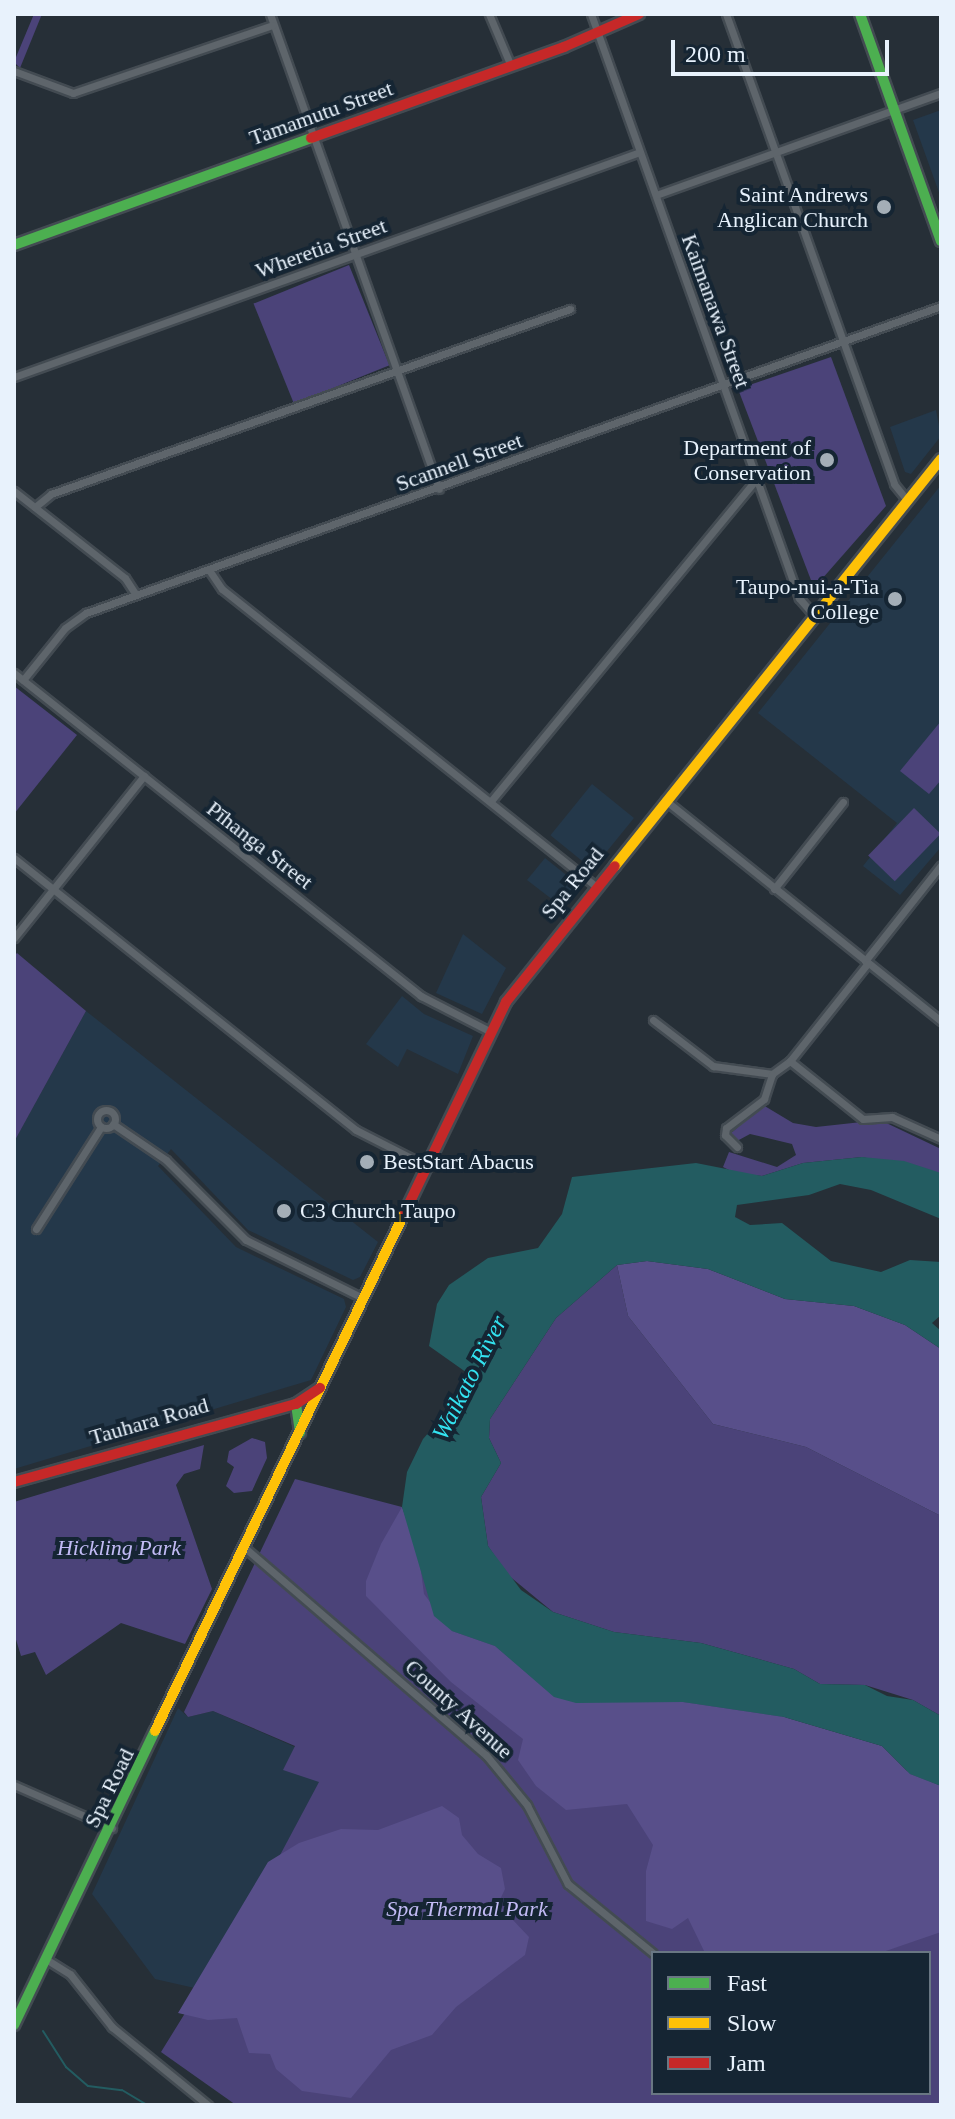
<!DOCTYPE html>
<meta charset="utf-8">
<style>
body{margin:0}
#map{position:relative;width:955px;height:2119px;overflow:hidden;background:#262f37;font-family:"Times New Roman",serif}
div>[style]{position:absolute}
.built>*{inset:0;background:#24384a;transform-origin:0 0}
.green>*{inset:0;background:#4b4379;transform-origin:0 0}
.forest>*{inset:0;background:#584f8a}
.water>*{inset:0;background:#235c61}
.stream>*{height:2px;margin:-1px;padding:0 1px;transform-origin:1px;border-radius:1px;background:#235c61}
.roads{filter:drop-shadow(2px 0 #434b52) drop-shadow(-2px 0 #434b52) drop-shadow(0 2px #434b52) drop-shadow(0 -2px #434b52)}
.street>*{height:7px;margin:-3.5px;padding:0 3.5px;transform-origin:3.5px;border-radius:3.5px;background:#5e656b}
.street>.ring{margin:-3.5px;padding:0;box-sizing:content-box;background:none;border:7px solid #5e656b;border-radius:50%}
.fast>*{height:10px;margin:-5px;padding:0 5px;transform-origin:5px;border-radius:5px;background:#4caf50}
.slow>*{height:10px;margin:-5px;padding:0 5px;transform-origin:5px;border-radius:5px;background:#ffc107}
.jam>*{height:10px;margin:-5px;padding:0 5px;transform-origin:5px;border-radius:5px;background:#c62828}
.dots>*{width:22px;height:22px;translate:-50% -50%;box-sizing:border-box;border:4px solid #152533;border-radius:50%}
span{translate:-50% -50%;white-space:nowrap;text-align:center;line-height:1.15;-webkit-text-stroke:8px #152533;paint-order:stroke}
.street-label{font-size:22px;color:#e8f2fc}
.poi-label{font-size:22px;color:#e8f2fc}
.right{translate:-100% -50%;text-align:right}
.left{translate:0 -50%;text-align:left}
.park-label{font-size:22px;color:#c2bbf5;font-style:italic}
.water-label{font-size:24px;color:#33e3f1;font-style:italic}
.frame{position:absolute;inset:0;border:16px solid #e8f2fc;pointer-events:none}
.legend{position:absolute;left:651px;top:1951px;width:280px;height:144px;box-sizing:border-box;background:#152533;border:2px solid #697783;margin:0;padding:10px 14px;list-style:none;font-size:24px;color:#e8f2fc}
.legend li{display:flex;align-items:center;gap:16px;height:40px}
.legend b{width:40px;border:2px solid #697783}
.scale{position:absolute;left:671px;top:40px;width:218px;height:36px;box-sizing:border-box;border:4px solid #e8f2fc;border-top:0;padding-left:10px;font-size:24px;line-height:28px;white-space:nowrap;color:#e8f2fc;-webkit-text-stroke:6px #152533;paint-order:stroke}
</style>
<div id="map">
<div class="built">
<div style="clip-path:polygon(941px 110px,941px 198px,913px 120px)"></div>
<div style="clip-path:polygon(936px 410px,941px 436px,911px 474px,905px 472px,890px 427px)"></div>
<div style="clip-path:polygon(941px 485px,941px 847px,900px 895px,863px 866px,897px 823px,758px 713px)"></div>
<div style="left:592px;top:784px;width:54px;height:66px;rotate:39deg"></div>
<div style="clip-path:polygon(545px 858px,575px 882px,576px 890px,562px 907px,527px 880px)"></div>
<div style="clip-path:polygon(463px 934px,506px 968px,482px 1014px,436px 993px)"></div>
<div style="clip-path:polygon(402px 996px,424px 1014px,473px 1036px,458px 1074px,407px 1049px,398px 1067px,366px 1044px)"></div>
<div style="clip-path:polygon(86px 1011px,378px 1242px,360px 1277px,353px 1280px,248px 1230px,171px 1149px,158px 1166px,236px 1247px,344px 1299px,346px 1307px,311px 1380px,14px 1469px,14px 1142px)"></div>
<div style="clip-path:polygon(178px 1708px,188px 1717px,213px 1711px,295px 1747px,320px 1782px,263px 1887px,199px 1989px,155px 1979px,92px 1894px)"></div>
</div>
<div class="green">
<div style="clip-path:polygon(34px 14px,42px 14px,20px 68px,14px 62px)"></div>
<div style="left:349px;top:265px;width:108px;height:103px;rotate:68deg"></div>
<div style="clip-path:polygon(831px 357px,886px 506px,814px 588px,738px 389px)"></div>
<div style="clip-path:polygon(14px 686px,77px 735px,14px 814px)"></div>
<div style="clip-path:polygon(941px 721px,941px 780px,929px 794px,900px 771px)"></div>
<div style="left:914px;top:808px;width:37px;height:66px;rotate:44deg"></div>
<div style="clip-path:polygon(17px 953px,86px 1011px,14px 1142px,14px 956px)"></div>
<div style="clip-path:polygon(763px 1105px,793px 1123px,816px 1127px,880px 1120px,941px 1149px,941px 1174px,862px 1157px,803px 1163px,762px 1176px,735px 1173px,723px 1167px,729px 1152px,777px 1167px,796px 1155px,792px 1144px,750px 1134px,737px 1141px,730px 1134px)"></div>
<div style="clip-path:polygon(617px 1265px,628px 1316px,713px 1424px,806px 1447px,941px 1516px,941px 1716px,913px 1700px,865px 1685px,820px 1684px,794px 1669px,701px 1643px,614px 1632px,553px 1612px,508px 1575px,488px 1546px,481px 1497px,501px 1463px,489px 1438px,490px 1419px,556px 1318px)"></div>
<div style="clip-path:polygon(252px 1438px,265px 1442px,267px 1458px,252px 1491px,234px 1493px,226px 1486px,234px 1467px,227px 1462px,229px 1451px)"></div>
<div style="clip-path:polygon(204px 1445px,200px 1469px,184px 1474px,176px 1485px,212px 1589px,185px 1644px,121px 1623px,46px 1675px,35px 1652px,21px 1656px,14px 1633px,14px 1502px)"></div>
<div style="clip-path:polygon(evenodd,295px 1479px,402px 1507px,419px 1556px,941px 1786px,941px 2105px,236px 2105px,161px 2052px,263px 1887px,319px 1782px,283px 1770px,295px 1746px,213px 1711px,188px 1717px,184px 1712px,295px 1479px,653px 1953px,929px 1953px,929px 2093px,653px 2093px,653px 1953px)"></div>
</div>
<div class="forest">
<div style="clip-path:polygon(647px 1261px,708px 1269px,785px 1299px,854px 1306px,905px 1325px,941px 1349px,941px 1516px,806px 1447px,713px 1424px,628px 1316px,617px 1265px)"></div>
<div style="clip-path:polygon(402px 1507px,419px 1556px,424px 1594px,452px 1631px,495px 1646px,554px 1696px,683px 1702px,784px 1717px,882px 1746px,910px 1774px,941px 1786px,941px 1932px,880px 1953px,705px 1953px,688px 1918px,672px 1929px,646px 1921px,646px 1871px,653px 1845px,627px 1804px,566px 1810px,536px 1786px,518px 1760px,523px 1739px,451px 1682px,366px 1596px,366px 1581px,381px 1544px)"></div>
<div style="clip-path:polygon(442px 1806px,459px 1818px,462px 1835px,478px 1854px,501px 1868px,505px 1889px,498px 1904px,529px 1937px,525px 1955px,456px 2007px,432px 2035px,391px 2050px,351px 2098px,302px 2091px,276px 2069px,270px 2054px,249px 2053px,237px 2018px,208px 2020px,178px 2013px,268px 1862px,299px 1843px,341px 1829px,378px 1830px)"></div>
</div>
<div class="water">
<div style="clip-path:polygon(862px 1157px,904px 1161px,941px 1173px,941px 1219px,871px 1190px,840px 1184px,809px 1195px,737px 1205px,735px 1217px,750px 1225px,782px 1223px,831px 1261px,881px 1272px,910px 1260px,941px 1262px,941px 1315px,932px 1323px,941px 1331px,941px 1349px,905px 1325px,854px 1306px,785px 1299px,708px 1269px,647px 1261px,617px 1265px,556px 1318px,490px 1419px,489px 1438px,501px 1463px,481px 1497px,488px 1546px,521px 1590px,553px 1612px,614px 1632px,701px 1643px,794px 1669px,820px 1684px,865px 1685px,887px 1696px,913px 1700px,941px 1716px,941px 1786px,910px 1774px,882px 1746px,784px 1717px,683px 1702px,576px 1703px,554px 1697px,495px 1646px,452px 1631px,434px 1616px,402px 1507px,407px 1472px,423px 1439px,466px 1390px,470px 1375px,429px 1346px,437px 1304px,449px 1285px,488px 1258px,538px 1248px,562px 1214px,572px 1177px,696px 1163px,762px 1176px,803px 1163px)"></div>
</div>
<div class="stream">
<div style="left:43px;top:2031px;width:43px;rotate:57.4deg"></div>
<div style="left:66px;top:2067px;width:29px;rotate:41deg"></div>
<div style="left:88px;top:2086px;width:34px;rotate:7deg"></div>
<div style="left:122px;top:2090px;width:29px;rotate:31deg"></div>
</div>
<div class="roads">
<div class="street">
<div style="left:270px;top:14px;width:504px;rotate:70.41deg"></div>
<div style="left:489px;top:14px;width:56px;rotate:67.1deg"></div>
<div style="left:591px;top:14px;width:620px;rotate:70.4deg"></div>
<div style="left:799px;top:598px;width:23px;rotate:49deg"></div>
<div style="left:726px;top:14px;width:499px;rotate:70.3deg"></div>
<div style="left:894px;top:484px;width:21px;rotate:51deg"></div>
<div style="left:14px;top:71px;width:63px;rotate:20.4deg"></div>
<div style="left:73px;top:93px;width:211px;rotate:-18.8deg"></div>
<div style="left:656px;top:195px;width:303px;rotate:-19.7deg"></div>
<div style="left:14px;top:377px;width:665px;rotate:-19.77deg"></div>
<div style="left:14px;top:491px;width:141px;rotate:38.1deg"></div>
<div style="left:125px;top:578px;width:20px;rotate:57deg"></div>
<div style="left:35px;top:507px;width:21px;rotate:-39deg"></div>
<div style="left:51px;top:494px;width:551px;rotate:-19.62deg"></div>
<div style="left:209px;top:570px;width:23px;rotate:56deg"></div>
<div style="left:222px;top:589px;width:478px;rotate:38.5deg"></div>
<div style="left:14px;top:673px;width:520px;rotate:38.44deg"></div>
<div style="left:421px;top:996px;width:79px;rotate:27.2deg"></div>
<div style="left:23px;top:680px;width:67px;rotate:-51.1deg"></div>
<div style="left:65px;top:628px;width:26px;rotate:-36deg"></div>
<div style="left:86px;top:613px;width:908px;rotate:-19.75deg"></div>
<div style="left:665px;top:800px;width:354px;rotate:38.7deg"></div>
<div style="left:491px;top:801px;width:418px;rotate:-50.5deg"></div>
<div style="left:14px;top:858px;width:437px;rotate:38.5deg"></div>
<div style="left:356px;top:1130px;width:80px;rotate:26.9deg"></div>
<div style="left:774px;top:889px;width:111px;rotate:-51.6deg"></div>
<div style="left:14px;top:938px;width:208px;rotate:-51.3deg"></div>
<div style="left:865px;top:961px;width:122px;rotate:-51.6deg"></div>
<div style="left:653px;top:1020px;width:76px;rotate:37.5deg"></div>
<div style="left:713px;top:1066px;width:60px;rotate:7.7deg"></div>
<div style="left:772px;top:1074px;width:22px;rotate:-36deg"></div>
<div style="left:790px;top:1061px;width:125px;rotate:-51.5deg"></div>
<div style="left:790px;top:1061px;width:93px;rotate:38.5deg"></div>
<div style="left:863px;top:1119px;width:29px;rotate:-4deg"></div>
<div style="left:892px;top:1117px;width:54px;rotate:24.2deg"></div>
<div class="ring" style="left:97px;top:1110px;width:11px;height:11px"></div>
<div style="left:113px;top:1124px;width:64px;rotate:34.2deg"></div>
<div style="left:166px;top:1160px;width:113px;rotate:45deg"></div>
<div style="left:246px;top:1240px;width:131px;rotate:26.4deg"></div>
<div style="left:737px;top:1147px;width:17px;rotate:-135deg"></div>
<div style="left:725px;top:1135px;width:7px;rotate:-82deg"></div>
<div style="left:726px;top:1128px;width:48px;rotate:-37.3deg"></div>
<div style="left:764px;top:1099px;width:26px;rotate:-72deg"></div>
<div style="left:36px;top:1229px;width:121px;rotate:-57.5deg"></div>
<div style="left:245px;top:1548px;width:318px;rotate:40.7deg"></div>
<div style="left:486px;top:1755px;width:65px;rotate:50.6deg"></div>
<div style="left:527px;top:1805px;width:89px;rotate:62.6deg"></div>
<div style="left:568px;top:1884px;width:109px;rotate:39.1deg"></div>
<div style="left:14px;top:1785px;width:107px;rotate:23.7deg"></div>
<div style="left:49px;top:1961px;width:25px;rotate:32deg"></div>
<div style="left:70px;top:1974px;width:68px;rotate:51.6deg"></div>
<div style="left:112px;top:2027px;width:124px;rotate:39.1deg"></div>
</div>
<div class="fast">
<div style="left:860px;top:14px;width:241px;rotate:70.4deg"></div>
<div style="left:14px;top:245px;width:316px;rotate:-19.8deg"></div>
<div style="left:296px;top:1404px;width:29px;rotate:82deg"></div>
<div style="left:14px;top:2025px;width:326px;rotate:-64.4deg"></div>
</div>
<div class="slow">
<div style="left:615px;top:866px;width:521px;rotate:-51.31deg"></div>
<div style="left:155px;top:1731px;width:576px;rotate:-64.28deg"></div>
</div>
<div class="jam">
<div style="left:311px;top:138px;width:269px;rotate:-19.8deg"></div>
<div style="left:564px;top:47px;width:82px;rotate:-23.7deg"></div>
<div style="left:405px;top:1212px;width:233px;rotate:-64.3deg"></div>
<div style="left:506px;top:1002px;width:174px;rotate:-51.3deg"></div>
<div style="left:14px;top:1482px;width:293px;rotate:-15.5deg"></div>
<div style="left:296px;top:1404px;width:29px;rotate:-34deg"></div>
</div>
</div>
<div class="dots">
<div style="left:884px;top:207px;background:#a4aeb7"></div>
<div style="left:827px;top:460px;background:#a4aeb7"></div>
<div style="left:895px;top:599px;background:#a4aeb7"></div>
<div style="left:367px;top:1162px;background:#a4aeb7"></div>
<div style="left:284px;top:1211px;background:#a4aeb7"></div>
</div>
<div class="street-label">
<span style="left:321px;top:113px;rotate:-20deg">Tamamutu Street</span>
<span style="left:321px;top:248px;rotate:-20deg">Wheretia Street</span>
<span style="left:716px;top:311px;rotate:70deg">Kaimanawa Street</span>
<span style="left:459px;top:462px;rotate:-20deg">Scannell Street</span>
<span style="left:260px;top:845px;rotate:38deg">Pīhanga Street</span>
<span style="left:572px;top:883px;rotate:-51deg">Spa Road</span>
<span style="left:149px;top:1421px;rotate:-16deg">Tauhara Road</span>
<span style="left:459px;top:1709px;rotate:42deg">County Avenue</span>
<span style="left:109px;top:1788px;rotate:-64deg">Spa Road</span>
</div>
<div class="poi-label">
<span class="right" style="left:868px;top:207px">Saint Andrews<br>Anglican Church</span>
<span class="right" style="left:811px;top:460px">Department of<br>Conservation</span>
<span class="right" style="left:879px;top:599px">Taupo-nui-a-Tia<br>College</span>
<span class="left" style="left:383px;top:1162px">BestStart Abacus</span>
<span class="left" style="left:300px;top:1211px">C3 Church Taupo</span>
</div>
<div class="park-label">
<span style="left:119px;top:1548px">Hickling Park</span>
<span style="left:467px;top:1909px">Spa Thermal Park</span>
</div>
<div class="water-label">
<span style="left:470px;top:1378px;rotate:-63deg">Waikato River</span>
</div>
<div class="frame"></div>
<ul class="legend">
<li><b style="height:10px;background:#4caf50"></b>Fast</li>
<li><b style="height:10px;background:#ffc107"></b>Slow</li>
<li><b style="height:10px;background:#c62828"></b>Jam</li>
</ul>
<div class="scale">200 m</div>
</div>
